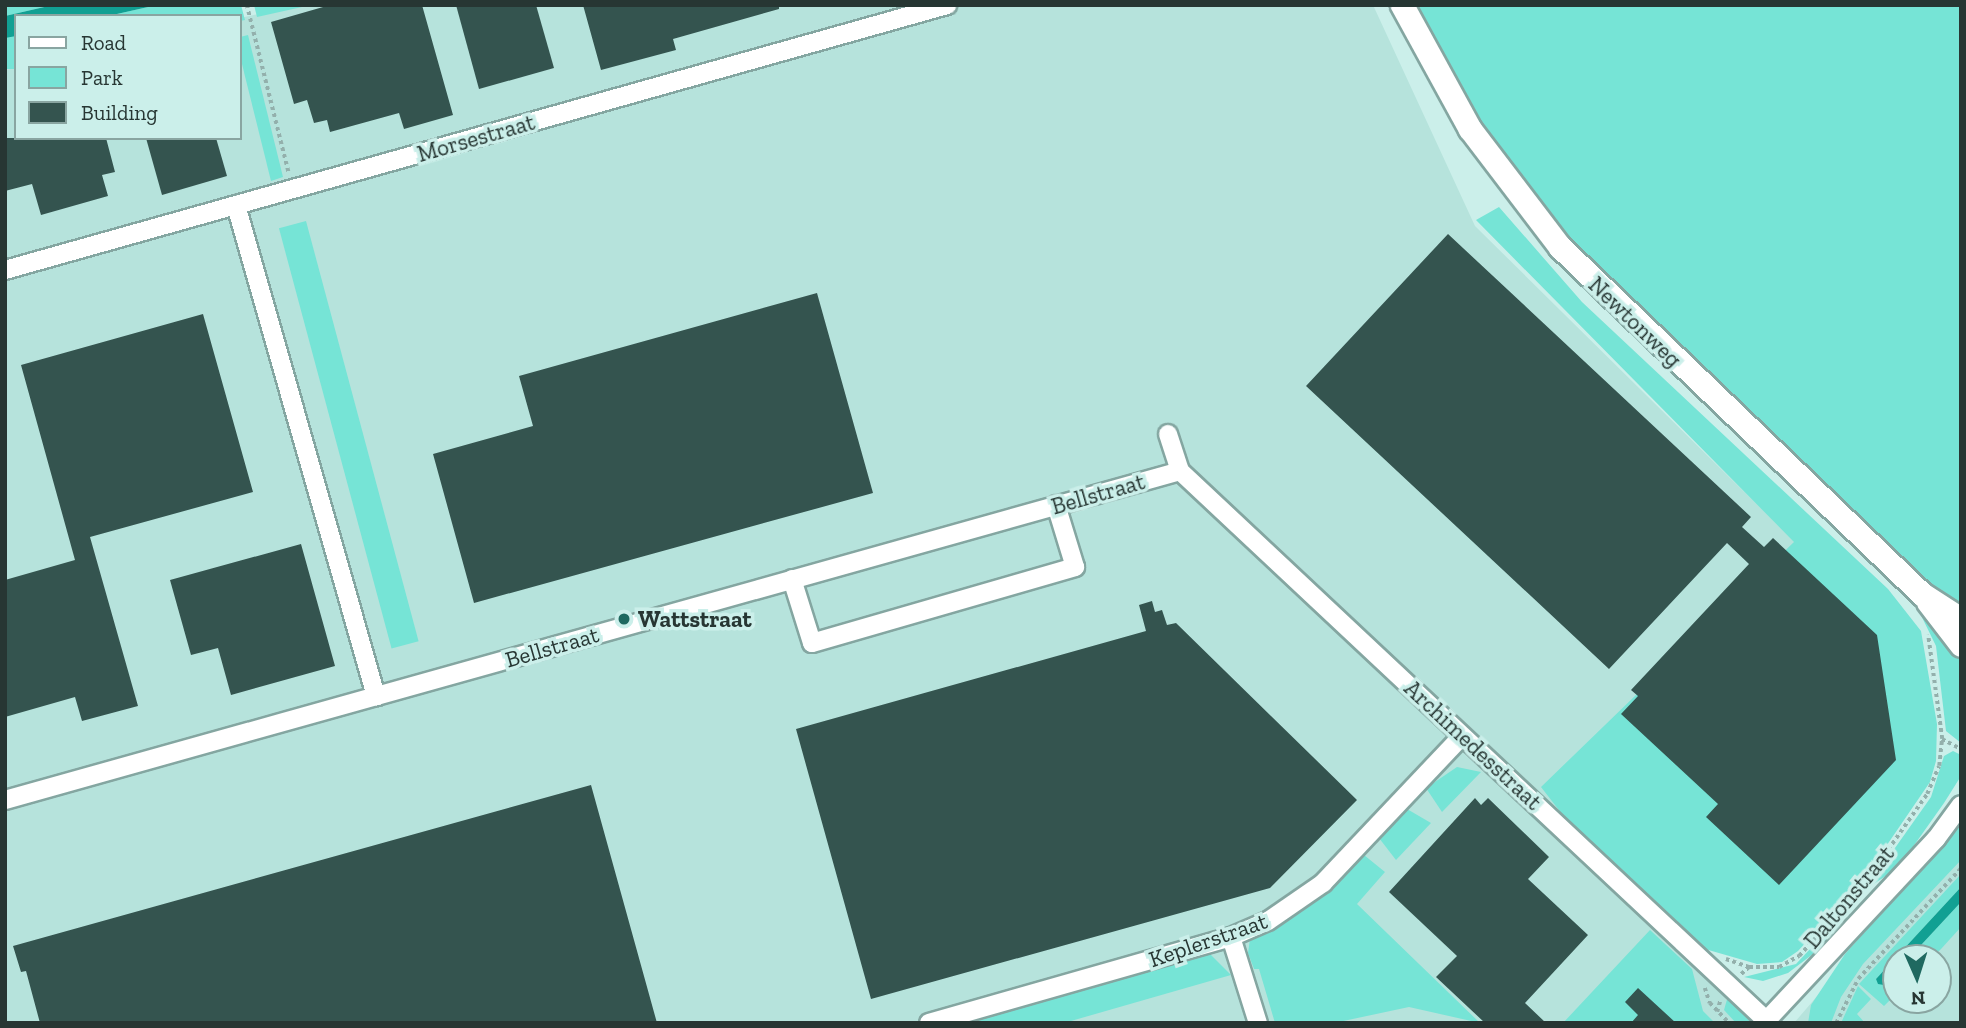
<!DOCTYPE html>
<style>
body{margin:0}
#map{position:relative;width:1966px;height:1028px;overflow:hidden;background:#cbefea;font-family:"Zilla Slab",serif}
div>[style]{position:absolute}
.built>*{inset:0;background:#b6e3dc}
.green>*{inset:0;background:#76e4d6;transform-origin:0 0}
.water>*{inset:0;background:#11a093}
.building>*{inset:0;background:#34544f}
.path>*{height:3.5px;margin-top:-1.75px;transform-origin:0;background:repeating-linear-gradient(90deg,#93b0ac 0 3.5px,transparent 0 7px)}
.roads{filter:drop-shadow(2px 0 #84a6a1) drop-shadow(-2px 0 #84a6a1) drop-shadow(0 2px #84a6a1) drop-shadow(0 -2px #84a6a1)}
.minor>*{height:18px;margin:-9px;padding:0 9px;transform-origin:9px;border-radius:9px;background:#fff}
.major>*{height:23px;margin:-11.5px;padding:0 11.5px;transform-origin:11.5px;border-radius:11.5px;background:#fff}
.dots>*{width:19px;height:19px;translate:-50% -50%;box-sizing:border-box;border:4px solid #cbefea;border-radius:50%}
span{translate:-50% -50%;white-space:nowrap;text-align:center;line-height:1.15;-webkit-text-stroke:7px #cbefea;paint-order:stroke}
.street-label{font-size:23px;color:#273633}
.poi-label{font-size:23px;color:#273633;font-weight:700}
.left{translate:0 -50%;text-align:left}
.frame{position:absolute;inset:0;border:7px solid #273633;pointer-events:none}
.legend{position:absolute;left:14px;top:14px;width:228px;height:126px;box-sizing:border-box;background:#cbefea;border:2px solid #89a5a1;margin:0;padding:9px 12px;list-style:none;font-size:21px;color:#273633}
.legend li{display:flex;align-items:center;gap:14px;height:35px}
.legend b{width:35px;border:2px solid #89a5a1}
.north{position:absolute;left:1882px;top:944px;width:70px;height:70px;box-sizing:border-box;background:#cbefea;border:2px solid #89a5a1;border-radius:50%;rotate:177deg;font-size:19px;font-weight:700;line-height:28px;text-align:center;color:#273633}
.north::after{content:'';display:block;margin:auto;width:24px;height:32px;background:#1f6960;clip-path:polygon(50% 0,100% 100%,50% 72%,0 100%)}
</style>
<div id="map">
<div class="built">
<div style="clip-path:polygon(299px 5px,1373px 5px,1475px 226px,1795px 542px,1542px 787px,1783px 1023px,5px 1023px,5px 70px,16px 68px,16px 138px,240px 138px,240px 18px)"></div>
<div style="clip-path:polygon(evenodd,1961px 849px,1961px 1023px,1794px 1023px,1843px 966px,1961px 849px,1896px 958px,1938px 958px,1938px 1000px,1896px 1000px,1896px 958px)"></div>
</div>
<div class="green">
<div style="clip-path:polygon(5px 5px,53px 5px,5px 16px)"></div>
<div style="clip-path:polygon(157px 5px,241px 5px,245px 20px,240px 21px,240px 16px,108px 16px)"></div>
<div style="clip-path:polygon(254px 5px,311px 5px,257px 17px)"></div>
<div style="clip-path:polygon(1412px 5px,1961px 5px,1961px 610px,1905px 565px,1578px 253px,1471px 113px)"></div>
<div style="clip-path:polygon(248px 35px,283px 177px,271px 181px,240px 56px,240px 37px)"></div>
<div style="left:16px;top:36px;width:33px;height:11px;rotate:90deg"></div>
<div style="clip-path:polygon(1499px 207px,1582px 302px,1888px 589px,1921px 631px,1937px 724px,1936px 761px,1930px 782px,1863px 880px,1798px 951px,1782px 962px,1757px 964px,1705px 949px,1586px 845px,1541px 787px,1794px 542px,1476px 220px)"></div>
<div style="left:306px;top:221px;width:435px;height:28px;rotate:75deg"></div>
<div style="clip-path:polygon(1916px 605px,1960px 656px,1961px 743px,1946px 731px,1936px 646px)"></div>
<div style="clip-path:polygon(1953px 751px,1961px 755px,1961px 776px,1944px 803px,1898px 868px,1866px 889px,1931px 797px,1944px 756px)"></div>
<div style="clip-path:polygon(1457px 767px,1481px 772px,1442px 812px,1426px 788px)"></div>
<div style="clip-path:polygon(1407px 809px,1431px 823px,1396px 860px,1379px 838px)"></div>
<div style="clip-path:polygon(1961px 824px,1961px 860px,1863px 964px,1841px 997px,1831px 1023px,1808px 1023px,1811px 1005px,1845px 954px)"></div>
<div style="clip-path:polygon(1364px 855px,1385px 872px,1357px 904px,1480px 1023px,1409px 1007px,1334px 1023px,1275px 1023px,1259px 969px,1254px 969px,1248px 953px,1250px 939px,1318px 899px)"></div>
<div style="clip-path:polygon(1961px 874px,1961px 887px,1876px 979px,1884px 985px,1896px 972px,1896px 994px,1884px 1006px,1859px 984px)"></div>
<div style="clip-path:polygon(1961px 902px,1961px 927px,1941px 949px,1932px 958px,1909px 958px)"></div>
<div style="clip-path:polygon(1839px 918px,1826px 944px,1788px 973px,1763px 981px,1744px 977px,1796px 964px)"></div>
<div style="clip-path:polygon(1650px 930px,1692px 969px,1703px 1011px,1715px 1023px,1563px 1023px)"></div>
<div style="clip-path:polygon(1209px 953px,1231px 975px,1064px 1023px,967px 1023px)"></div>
<div style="clip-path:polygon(1858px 986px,1871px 999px,1857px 1014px,1865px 1023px,1841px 1023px)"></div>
<div style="clip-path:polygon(1728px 996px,1756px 1023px,1736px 1023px,1724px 1010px)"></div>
</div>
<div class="water">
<div style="clip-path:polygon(53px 5px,157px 5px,108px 16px,16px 16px,16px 36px,5px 38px,5px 16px)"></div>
<div style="clip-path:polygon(1961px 887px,1961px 902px,1909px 958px,1896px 958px,1896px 972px,1884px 985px,1878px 984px,1876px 979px)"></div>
</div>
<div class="building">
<div style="clip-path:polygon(330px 5px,422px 5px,453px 115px,404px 129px,399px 113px,330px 132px,327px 120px,314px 123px,307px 100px,294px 104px,271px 22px)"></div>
<div style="clip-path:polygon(456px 5px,536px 5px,554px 68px,479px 89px)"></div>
<div style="clip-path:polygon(583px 5px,779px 5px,779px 9px,673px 39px,676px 50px,601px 70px)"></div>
<div style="clip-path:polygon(5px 138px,106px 138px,115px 172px,102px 175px,108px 196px,41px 215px,32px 184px,5px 191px)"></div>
<div style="clip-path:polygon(146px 138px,216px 138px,227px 176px,162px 195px)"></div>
<div style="clip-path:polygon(1448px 234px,1751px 517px,1742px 527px,1764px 547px,1773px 538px,1877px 635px,1896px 760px,1779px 885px,1706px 817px,1718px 804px,1621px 714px,1638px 696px,1631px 690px,1749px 564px,1727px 543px,1609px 669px,1306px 386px)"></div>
<div style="clip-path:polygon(817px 293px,873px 493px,474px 603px,433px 454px,533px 426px,519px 376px)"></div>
<div style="clip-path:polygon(203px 314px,253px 492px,90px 537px,138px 706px,82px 721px,75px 697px,5px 717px,5px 580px,75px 560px,21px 365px)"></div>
<div style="clip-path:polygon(301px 544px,335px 666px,231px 695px,218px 648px,191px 655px,170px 580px)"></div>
<div style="clip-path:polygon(1152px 601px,1155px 612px,1162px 610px,1167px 625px,1176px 623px,1357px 800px,1270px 888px,871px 999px,796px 729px,1146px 631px,1139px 605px)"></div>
<div style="clip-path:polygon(591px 785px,657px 1023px,40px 1023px,26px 971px,21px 972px,13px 946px)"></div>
<div style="clip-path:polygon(1475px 798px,1481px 805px,1488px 798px,1549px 857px,1528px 879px,1588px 935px,1525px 1003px,1546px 1023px,1485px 1023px,1436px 977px,1457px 956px,1389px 892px)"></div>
<div style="clip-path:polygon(1638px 988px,1676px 1023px,1631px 1023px,1638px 1015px,1625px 1002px)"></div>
</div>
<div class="path">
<div style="left:247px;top:5px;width:173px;rotate:76deg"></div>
<div style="left:1942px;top:739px;width:21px;rotate:28deg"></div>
<div style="left:1726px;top:959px;width:24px;rotate:19deg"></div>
<div style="left:1741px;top:974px;width:11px;rotate:-41deg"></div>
<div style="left:1749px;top:967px;width:30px"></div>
<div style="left:1779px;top:967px;width:23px;rotate:-29deg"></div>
<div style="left:1799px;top:956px;width:97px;rotate:-47.9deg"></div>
<div style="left:1864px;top:884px;width:110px;rotate:-55deg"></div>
<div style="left:1927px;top:794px;width:30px;rotate:-67deg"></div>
<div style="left:1939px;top:766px;width:27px;rotate:-84deg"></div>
<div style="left:1942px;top:739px;width:105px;rotate:-97.7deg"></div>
<div style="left:1705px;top:988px;width:16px;rotate:72deg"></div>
<div style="left:1710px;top:1003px;width:28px;rotate:46deg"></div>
<div style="left:1717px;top:1012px;width:11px;rotate:-75deg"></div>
<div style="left:1836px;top:1023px;width:49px;rotate:-63.4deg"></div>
<div style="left:1858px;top:979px;width:151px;rotate:-47.1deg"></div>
</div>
<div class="roads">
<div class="minor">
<div style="left:236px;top:205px;width:511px;rotate:74.09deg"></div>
<div style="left:5px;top:270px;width:979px;rotate:-15.71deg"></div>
<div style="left:1168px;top:434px;width:39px;rotate:72deg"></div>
<div style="left:1180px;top:471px;width:807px;rotate:43.14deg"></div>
<div style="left:792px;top:579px;width:67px;rotate:72.6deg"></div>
<div style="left:812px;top:643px;width:274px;rotate:-16.1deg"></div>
<div style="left:1075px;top:567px;width:65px;rotate:-107deg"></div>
<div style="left:5px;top:800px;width:1220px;rotate:-15.64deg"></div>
<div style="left:1231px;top:937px;width:90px;rotate:72.6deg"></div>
<div style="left:1767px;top:1020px;width:248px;rotate:-47deg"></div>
<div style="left:1936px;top:839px;width:42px;rotate:-53.7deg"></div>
<div style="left:929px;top:1023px;width:314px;rotate:-15.9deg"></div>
<div style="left:1231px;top:937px;width:40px;rotate:-23.4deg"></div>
<div style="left:1268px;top:921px;width:67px;rotate:-34.6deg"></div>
<div style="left:1323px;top:883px;width:202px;rotate:-46.6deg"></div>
</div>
<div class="major">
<div style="left:1402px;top:5px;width:141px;rotate:61.3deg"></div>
<div style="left:1470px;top:129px;width:148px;rotate:52.7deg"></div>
<div style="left:1560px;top:247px;width:501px;rotate:43.79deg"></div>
<div style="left:1922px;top:594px;width:46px;rotate:32.7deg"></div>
<div style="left:1928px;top:602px;width:54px;rotate:52.5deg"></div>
</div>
</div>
<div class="dots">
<div style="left:624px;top:619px;background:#1f6960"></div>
</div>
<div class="street-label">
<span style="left:476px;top:138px;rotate:-16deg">Morsestraat</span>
<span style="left:1635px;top:322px;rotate:44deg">Newtonweg</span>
<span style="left:1098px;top:494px;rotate:-16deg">Bellstraat</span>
<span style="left:552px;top:647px;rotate:-16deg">Bellstraat</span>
<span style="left:1473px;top:745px;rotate:43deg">Archimedesstraat</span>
<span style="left:1849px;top:897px;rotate:-50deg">Daltonstraat</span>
<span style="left:1208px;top:940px;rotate:-19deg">Keplerstraat</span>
</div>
<div class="poi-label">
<span class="left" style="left:638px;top:619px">Wattstraat</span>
</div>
<div class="frame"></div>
<ul class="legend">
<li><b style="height:9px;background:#fff"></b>Road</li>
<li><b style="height:19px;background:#76e4d6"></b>Park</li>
<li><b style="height:19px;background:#34544f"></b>Building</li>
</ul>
<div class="north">N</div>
</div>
